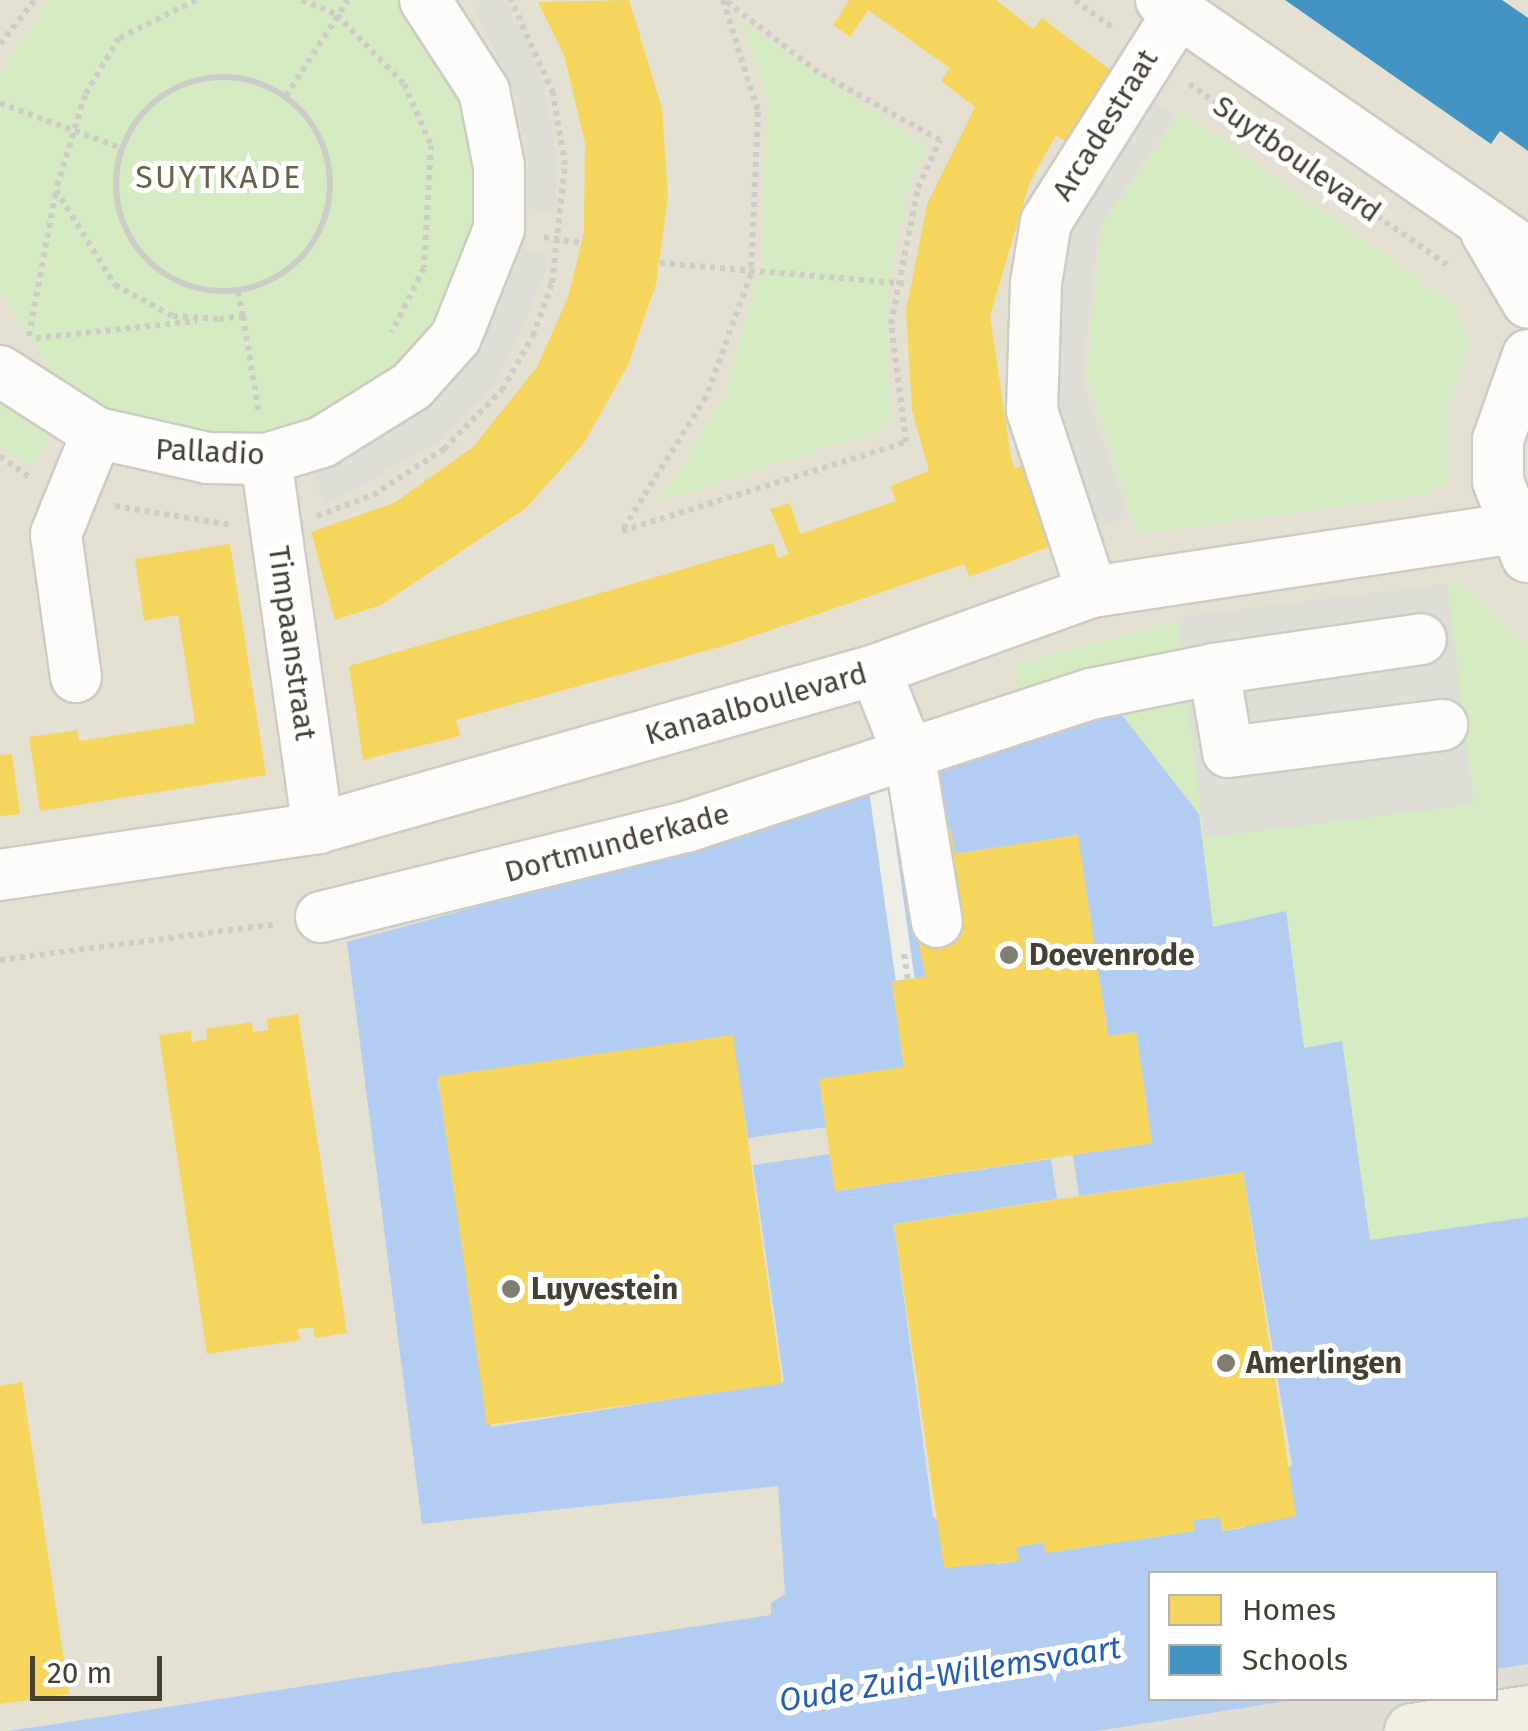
<!DOCTYPE html>
<style>
body{margin:0}
#map{position:relative;width:1528px;height:1731px;overflow:hidden;background:#efeee6;font-family:"Fira Sans",sans-serif}
div>[style]{position:absolute}
.residential>*{inset:0;background:#e4e1d3}
.industrial>*{inset:0;background:#dfddd4}
.green>*{inset:0;background:#d5ecc3}
.parking>*{inset:0;background:#deddd6;transform-origin:0 0}
.water>*{inset:0;background:#b3ccf1}
.pier>*{inset:0;background:#efeee6;transform-origin:0 0}
.homes>*{inset:0;background:#f6d55c;transform-origin:0 0}
.schools>*{inset:0;background:#4393c3}
.path>*{height:6px;margin-top:-3px;transform-origin:0;background:repeating-linear-gradient(90deg,#ceccc6 0 5px,transparent 0 10px)}
.path>.ring{margin:-3px;padding:0;box-sizing:content-box;background:none;border:6px solid #ceccc6;border-radius:50%}
.roads{filter:drop-shadow(2px 0 #cdccc4) drop-shadow(-2px 0 #cdccc4) drop-shadow(0 2px #cdccc4) drop-shadow(0 -2px #cdccc4)}
.minor>*{height:50px;margin:-25px;padding:0 25px;transform-origin:25px;border-radius:25px;background:#fdfcfb}
.major>*{height:55px;margin:-27.5px;padding:0 27.5px;transform-origin:27.5px;border-radius:27.5px;background:#f0efe2}
.dots>*{width:28px;height:28px;translate:-50% -50%;box-sizing:border-box;border:5px solid #fff;border-radius:50%}
span{translate:-50% -50%;white-space:nowrap;text-align:center;line-height:1.15;-webkit-text-stroke:10px #fff;paint-order:stroke}
.street-label{font-size:30px;color:#454132}
.poi-label{font-size:30px;color:#454132;font-weight:700}
.left{translate:0 -50%;text-align:left}
.neighbourhood-label{font-size:32px;color:#686249;letter-spacing:2.5px}
.water-label{font-size:32px;color:#245eb8;font-style:italic}
.legend{position:absolute;left:1148px;top:1571px;width:350px;height:130px;box-sizing:border-box;background:#fff;border:2px solid #b5b3ad;margin:0;padding:12px 18px;list-style:none;font-size:30px;color:#454132}
.legend li{display:flex;align-items:center;gap:20px;height:50px}
.legend b{width:50px;border:2px solid #b5b3ad}
.scale{position:absolute;left:30px;top:1656px;width:132px;height:45px;box-sizing:border-box;border:5px solid #454132;border-top:0;padding-left:12px;font-size:30px;line-height:35px;white-space:nowrap;color:#454132;-webkit-text-stroke:8px #fff;paint-order:stroke}
</style>
<div id="map">
<div class="residential">
<div style="clip-path:polygon(0 0,1528px 0,1528px 1631px,1496px 1574px,1150px 1574px,933px 1731px,0 1731px)"></div>
</div>
<div class="industrial">
<div style="clip-path:polygon(1528px 1631px,1528px 1731px,933px 1731px,1150px 1698px,1496px 1698px,1496px 1636px)"></div>
</div>
<div class="green">
<div style="clip-path:polygon(48px 0,397px 0,439px 46px,471px 125px,477px 211px,455px 293px,406px 364px,346px 410px,276px 437px,200px 442px,127px 425px,61px 387px,0 290px,0 72px)"></div>
<div style="clip-path:polygon(740px 21px,926px 147px,906px 193px,885px 298px,891px 426px,659px 502px,724px 395px,761px 265px,767px 97px)"></div>
<div style="clip-path:polygon(1181px 111px,1453px 303px,1469px 340px,1445px 415px,1446px 482px,1425px 495px,1137px 534px,1086px 378px,1102px 224px)"></div>
<div style="clip-path:polygon(0 401px,52px 433px,31px 467px,0 445px)"></div>
<div style="clip-path:polygon(1460px 582px,1525px 642px,1528px 659px,1528px 1217px,1369px 1240px,1342px 1042px,1304px 1049px,1286px 912px,1213px 928px,1199px 814px,1038px 736px,1012px 666px,1177px 620px)"></div>
</div>
<div class="parking">
<div style="clip-path:polygon(472px 0,503px 0,526px 38px,546px 93px,558px 166px,554px 213px,523px 208px,529px 171px,518px 102px)"></div>
<div style="clip-path:polygon(1143px 94px,1175px 116px,1098px 228px,1081px 380px,1128px 517px,1089px 529px,1045px 386px,1061px 218px)"></div>
<div style="clip-path:polygon(518px 248px,548px 253px,543px 280px,495px 384px,440px 441px,323px 506px,316px 471px,420px 415px,469px 364px)"></div>
<div style="left:1447px;top:584px;width:222px;height:272px;rotate:83deg"></div>
</div>
<div class="water">
<div style="clip-path:polygon(evenodd,1115px 706px,1199px 814px,1213px 927px,1286px 911px,1304px 1048px,1342px 1041px,1370px 1240px,1528px 1217px,1528px 1664px,1496px 1669px,1496px 1574px,1150px 1574px,1150px 1698px,1299px 1699px,1097px 1731px,9px 1731px,771px 1615px,771px 1603px,785px 1594px,778px 1486px,422px 1524px,347px 942px,779px 825px,1115px 706px,950px 829px,955px 854px,1077px 835px,1108px 1036px,1136px 1033px,1152px 1143px,1073px 1155px,1079px 1196px,1243px 1172px,1292px 1464px,1244px 1528px,1223px 1531px,1220px 1517px,1193px 1520px,1194px 1531px,1046px 1553px,1044px 1542px,1016px 1547px,1018px 1561px,997px 1564px,933px 1517px,894px 1224px,1057px 1199px,1051px 1159px,836px 1191px,830px 1154px,753px 1165px,784px 1382px,491px 1427px,438px 1080px,732px 1035px,748px 1138px,827px 1127px,904px 1067px,892px 982px,926px 977px,897px 837px,950px 829px)"></div>
</div>
<div class="pier">
<div style="left:888px;top:789px;width:191px;height:19px;rotate:82deg"></div>
</div>
<div class="homes">
<div style="clip-path:polygon(629px 0,662px 108px,668px 197px,656px 284px,628px 365px,584px 443px,526px 508px,381px 605px,335px 620px,311px 532px,394px 503px,473px 447px,537px 367px,568px 297px,584px 232px,585px 142px,564px 55px,538px 2px)"></div>
<div style="clip-path:polygon(849px 0,996px 0,1033px 29px,1042px 18px,1117px 75px,1066px 142px,1056px 135px,1029px 184px,990px 316px,1011px 458px,1015px 469px,1027px 464px,1056px 544px,969px 577px,964px 564px,727px 645px,456px 720px,460px 736px,363px 760px,349px 666px,773px 543px,778px 558px,789px 554px,770px 509px,790px 503px,800px 534px,896px 501px,890px 486px,929px 471px,912px 410px,906px 311px,927px 204px,975px 107px,941px 81px,950px 68px,868px 10px,850px 37px,833px 25px)"></div>
<div style="clip-path:polygon(230px 544px,266px 775px,40px 811px,29px 737px,77px 730px,79px 741px,195px 723px,178px 615px,144px 621px,135px 559px)"></div>
<div style="clip-path:polygon(12px 754px,20px 814px,0 816px,0 755px)"></div>
<div style="clip-path:polygon(951px 829px,955px 854px,1078px 835px,1108px 1036px,1136px 1032px,1152px 1143px,835px 1191px,819px 1079px,904px 1067px,892px 982px,926px 977px,896px 837px)"></div>
<div style="clip-path:polygon(298px 1014px,347px 1333px,315px 1338px,313px 1327px,298px 1329px,300px 1340px,207px 1354px,159px 1035px,191px 1031px,192px 1042px,207px 1039px,206px 1029px,252px 1022px,253px 1032px,268px 1030px,267px 1019px)"></div>
<div style="left:733px;top:1035px;width:352px;height:298px;rotate:82deg"></div>
<div style="clip-path:polygon(1243px 1172px,1296px 1516px,1222px 1531px,1220px 1517px,1193px 1520px,1195px 1531px,1045px 1553px,1044px 1542px,1016px 1547px,1019px 1561px,944px 1568px,894px 1224px)"></div>
<div style="clip-path:polygon(22px 1382px,69px 1694px,0 1704px,0 1386px)"></div>
</div>
<div class="schools">
<div style="clip-path:polygon(1285px 0,1502px 0,1528px 18px,1528px 151px,1500px 131px,1491px 144px)"></div>
</div>
<div class="path">
<div style="left:196px;top:0;width:86px;rotate:153.7deg"></div>
<div style="left:119px;top:38px;width:66px;rotate:120.8deg"></div>
<div style="left:85px;top:95px;width:99px;rotate:107deg"></div>
<div style="left:56px;top:190px;width:112px;rotate:58.2deg"></div>
<div style="left:115px;top:285px;width:66px;rotate:28.1deg"></div>
<div style="left:173px;top:316px;width:46px;rotate:3.7deg"></div>
<div style="left:219px;top:319px;width:24px;rotate:-7deg"></div>
<div style="left:243px;top:316px;width:25px;rotate:-102deg"></div>
<div style="left:302px;top:0;width:38px;rotate:23deg"></div>
<div style="left:337px;top:15px;width:96px;rotate:45.8deg"></div>
<div style="left:404px;top:84px;width:67px;rotate:66.1deg"></div>
<div style="left:431px;top:145px;width:123px;rotate:93.3deg"></div>
<div style="left:424px;top:268px;width:72px;rotate:116.6deg"></div>
<div style="left:723px;top:0;width:117px;rotate:72.6deg"></div>
<div style="left:758px;top:112px;width:162px;rotate:92.5deg"></div>
<div style="left:751px;top:274px;width:131px;rotate:110.1deg"></div>
<div style="left:706px;top:397px;width:158px;rotate:122.1deg"></div>
<div style="left:622px;top:531px;width:298px;rotate:-17.4deg"></div>
<div style="left:906px;top:442px;width:119px;rotate:-97.2deg"></div>
<div style="left:891px;top:324px;width:139px;rotate:-78.8deg"></div>
<div style="left:918px;top:188px;width:53px;rotate:-65.4deg"></div>
<div style="left:940px;top:140px;width:140px;rotate:-150.9deg"></div>
<div style="left:818px;top:72px;width:118px;rotate:-142.3deg"></div>
<div style="left:1075px;top:0;width:49px;rotate:36.6deg"></div>
<div style="left:0;top:44px;width:56px;rotate:-51.5deg"></div>
<div class="ring" style="left:116px;top:77px;width:208px;height:208px"></div>
<div style="left:1189px;top:84px;width:317px;rotate:35deg"></div>
<div style="left:286px;top:96px;width:114px;rotate:-57.1deg"></div>
<div style="left:0;top:103px;width:129px;rotate:20.4deg"></div>
<div style="left:544px;top:237px;width:38px;rotate:9deg"></div>
<div style="left:660px;top:263px;width:250px;rotate:4.8deg"></div>
<div style="left:243px;top:316px;width:100px;rotate:80.8deg"></div>
<div style="left:29px;top:336px;width:147px;rotate:-79.5deg"></div>
<div style="left:36px;top:338px;width:162px;rotate:-6deg"></div>
<div style="left:0;top:456px;width:37px;rotate:36deg"></div>
<div style="left:115px;top:506px;width:118px;rotate:9.3deg"></div>
<div style="left:317px;top:516px;width:60px;rotate:-20.6deg"></div>
<div style="left:373px;top:495px;width:85px;rotate:-32.9deg"></div>
<div style="left:444px;top:449px;width:83px;rotate:-45.5deg"></div>
<div style="left:502px;top:390px;width:62px;rotate:-60.1deg"></div>
<div style="left:533px;top:336px;width:56px;rotate:-70.3deg"></div>
<div style="left:552px;top:283px;width:119px;rotate:-83.7deg"></div>
<div style="left:565px;top:165px;width:73px;rotate:-99.5deg"></div>
<div style="left:553px;top:93px;width:102px;rotate:-114.3deg"></div>
<div style="left:904px;top:954px;width:25px;rotate:81deg"></div>
<div style="left:0;top:960px;width:278px;rotate:-7.4deg"></div>
</div>
<div class="roads">
<div class="minor">
<div style="left:1161px;top:0;width:446px;rotate:34.6deg"></div>
<div style="left:1486px;top:232px;width:82px;rotate:59.4deg"></div>
<div style="left:0;top:371px;width:115px;rotate:32.6deg"></div>
<div style="left:97px;top:433px;width:114px;rotate:12.7deg"></div>
<div style="left:208px;top:458px;width:58px;rotate:1deg"></div>
<div style="left:266px;top:459px;width:59px;rotate:-16.9deg"></div>
<div style="left:322px;top:442px;width:106px;rotate:-31.9deg"></div>
<div style="left:412px;top:386px;width:66px;rotate:-48.1deg"></div>
<div style="left:456px;top:337px;width:116px;rotate:-68.3deg"></div>
<div style="left:499px;top:229px;width:63px;rotate:-90deg"></div>
<div style="left:499px;top:166px;width:76px;rotate:-101.3deg"></div>
<div style="left:484px;top:91px;width:108px;rotate:-123deg"></div>
<div style="left:266px;top:459px;width:373px;rotate:82deg"></div>
<div style="left:1527px;top:557px;width:81px;rotate:-110.9deg"></div>
<div style="left:1498px;top:481px;width:41px;rotate:-90deg"></div>
<div style="left:1498px;top:440px;width:90px;rotate:-70.6deg"></div>
<div style="left:1092px;top:592px;width:191px;rotate:-108.3deg"></div>
<div style="left:1032px;top:411px;width:128px;rotate:-88.2deg"></div>
<div style="left:1036px;top:283px;width:62px;rotate:-80.7deg"></div>
<div style="left:1046px;top:222px;width:247px;rotate:-57.7deg"></div>
<div style="left:1214px;top:669px;width:209px;rotate:-8.2deg"></div>
<div style="left:875px;top:670px;width:95px;rotate:68.3deg"></div>
<div style="left:910px;top:758px;width:166px;rotate:80.7deg"></div>
<div style="left:76px;top:677px;width:144px;rotate:-98deg"></div>
<div style="left:56px;top:534px;width:109px;rotate:-67.9deg"></div>
<div style="left:0;top:875px;width:321px;rotate:-8.4deg"></div>
<div style="left:318px;top:828px;width:579px;rotate:-15.84deg"></div>
<div style="left:875px;top:670px;width:231px;rotate:-19.8deg"></div>
<div style="left:1092px;top:592px;width:423px;rotate:-8.6deg"></div>
<div style="left:321px;top:917px;width:376px;rotate:-13.9deg"></div>
<div style="left:686px;top:827px;width:426px;rotate:-18.2deg"></div>
<div style="left:1091px;top:694px;width:126px;rotate:-11.5deg"></div>
<div style="left:1214px;top:669px;width:84px;rotate:80.4deg"></div>
<div style="left:1228px;top:752px;width:216px;rotate:-7.2deg"></div>
</div>
<div class="major">
<div style="left:1412px;top:1731px;width:117px;rotate:-8.8deg"></div>
</div>
</div>
<div class="dots">
<div style="left:1009px;top:955px;background:#807e71"></div>
<div style="left:511px;top:1289px;background:#807e71"></div>
<div style="left:1226px;top:1363px;background:#807e71"></div>
</div>
<div class="street-label">
<span style="left:1105px;top:125px;rotate:-58deg">Arcadestraat</span>
<span style="left:1297px;top:159px;rotate:35deg">Suytboulevard</span>
<span style="left:210px;top:452px;rotate:3deg">Palladio</span>
<span style="left:292px;top:643px;rotate:82deg">Timpaanstraat</span>
<span style="left:756px;top:704px;rotate:-16deg">Kanaalboulevard</span>
<span style="left:617px;top:843px;rotate:-15deg">Dortmunderkade</span>
</div>
<div class="poi-label">
<span class="left" style="left:1029px;top:955px">Doevenrode</span>
<span class="left" style="left:531px;top:1289px">Luyvestein</span>
<span class="left" style="left:1246px;top:1363px">Amerlingen</span>
</div>
<div class="neighbourhood-label">
<span style="left:219px;top:177px">SUYTKADE</span>
</div>
<div class="water-label">
<span style="left:950px;top:1674px;rotate:-9deg">Oude Zuid-Willemsvaart</span>
</div>
<ul class="legend">
<li><b style="height:28px;background:#f6d55c"></b>Homes</li>
<li><b style="height:28px;background:#4393c3"></b>Schools</li>
</ul>
<div class="scale">20 m</div>
</div>
